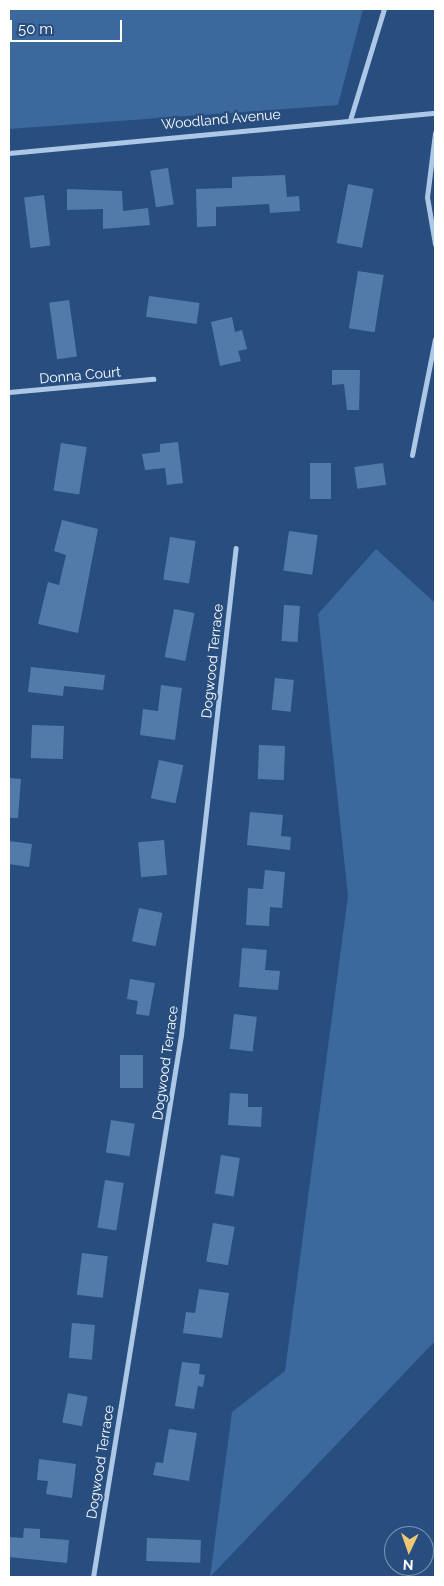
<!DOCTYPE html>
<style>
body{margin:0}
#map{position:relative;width:444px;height:1586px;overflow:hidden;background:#274e7f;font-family:Raleway,sans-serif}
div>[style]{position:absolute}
.green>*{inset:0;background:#3b689d}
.building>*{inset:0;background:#537baa;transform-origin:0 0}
.street>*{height:5px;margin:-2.5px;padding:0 2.5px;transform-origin:2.5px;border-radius:2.5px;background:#adc7e6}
span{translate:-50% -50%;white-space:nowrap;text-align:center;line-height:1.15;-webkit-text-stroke:4px #274e7f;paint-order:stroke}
.street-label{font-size:14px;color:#fff}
.frame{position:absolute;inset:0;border:10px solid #fff;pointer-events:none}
.north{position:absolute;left:384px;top:1526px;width:50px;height:50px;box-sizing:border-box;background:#274e7f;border:1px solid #7d95b2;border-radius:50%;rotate:183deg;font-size:14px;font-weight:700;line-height:20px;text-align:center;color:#fff}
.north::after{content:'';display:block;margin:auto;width:18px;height:22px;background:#eec973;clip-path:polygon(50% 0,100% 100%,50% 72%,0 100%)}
.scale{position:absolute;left:10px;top:20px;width:112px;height:22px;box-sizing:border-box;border:2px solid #fff;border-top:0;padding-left:6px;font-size:15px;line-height:18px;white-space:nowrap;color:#fff;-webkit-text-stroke:4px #274e7f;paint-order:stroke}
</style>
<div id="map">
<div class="green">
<div style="clip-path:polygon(9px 9px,363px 9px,338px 105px,9px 129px)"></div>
<div style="clip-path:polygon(376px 549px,435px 603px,435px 1341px,210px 1577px,232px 1412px,285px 1371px,348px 896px,318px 614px)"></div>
</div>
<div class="building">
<div style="left:168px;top:168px;width:37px;height:18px;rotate:81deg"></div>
<div style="clip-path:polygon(285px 175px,287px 197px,299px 196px,300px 211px,270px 213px,269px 204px,216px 207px,216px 226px,197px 227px,196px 189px,232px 188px,232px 177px)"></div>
<div style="left:348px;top:184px;width:26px;height:60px;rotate:11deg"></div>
<div style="clip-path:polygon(67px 189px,122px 191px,123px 211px,148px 208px,150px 225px,103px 229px,103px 209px,67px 210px)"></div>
<div style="left:44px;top:195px;width:51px;height:20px;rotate:83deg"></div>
<div style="left:358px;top:271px;width:26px;height:58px;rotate:9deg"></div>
<div style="left:149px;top:296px;width:51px;height:21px;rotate:8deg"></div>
<div style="left:69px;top:300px;width:57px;height:20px;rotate:82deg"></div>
<div style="clip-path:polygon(232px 317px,235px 332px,242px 330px,247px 349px,238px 351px,241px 361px,220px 366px,211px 322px)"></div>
<div style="clip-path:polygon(332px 370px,360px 370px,359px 410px,347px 410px,344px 384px,332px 385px)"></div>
<div style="clip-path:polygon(178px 442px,183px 483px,167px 485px,165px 468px,145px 470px,142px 454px,160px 452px,160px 444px)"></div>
<div style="left:61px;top:443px;width:26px;height:48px;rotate:9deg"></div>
<div style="left:310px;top:463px;width:21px;height:36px"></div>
<div style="left:383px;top:463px;width:22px;height:29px;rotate:82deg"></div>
<div style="clip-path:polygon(62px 520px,98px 529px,78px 633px,38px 624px,48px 582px,59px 585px,66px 555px,54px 551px)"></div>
<div style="left:289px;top:531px;width:29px;height:40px;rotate:8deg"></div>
<div style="left:170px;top:537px;width:26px;height:43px;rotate:9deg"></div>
<div style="left:284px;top:605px;width:16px;height:36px;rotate:4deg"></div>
<div style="left:174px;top:609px;width:21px;height:49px;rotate:11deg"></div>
<div style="clip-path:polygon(31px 667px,105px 675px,103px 690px,64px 686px,63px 696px,28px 692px)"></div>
<div style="left:275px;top:678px;width:19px;height:32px;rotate:6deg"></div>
<div style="clip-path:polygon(161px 685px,182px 688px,175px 740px,140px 735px,143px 709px,158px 711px)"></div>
<div style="left:32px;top:725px;width:32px;height:33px;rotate:2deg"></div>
<div style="left:259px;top:745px;width:26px;height:34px;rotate:2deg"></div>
<div style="left:159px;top:760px;width:25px;height:39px;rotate:12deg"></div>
<div style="clip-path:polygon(9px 778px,21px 779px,18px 818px,9px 818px)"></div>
<div style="clip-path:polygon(250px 812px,283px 815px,281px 836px,291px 837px,290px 850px,247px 845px)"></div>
<div style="left:164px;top:840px;width:35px;height:26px;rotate:85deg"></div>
<div style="clip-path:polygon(9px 841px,32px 844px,29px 867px,9px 864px)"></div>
<div style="clip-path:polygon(265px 870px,285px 872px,282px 908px,270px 907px,269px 926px,246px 925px,248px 888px,263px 889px)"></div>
<div style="left:139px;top:908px;width:24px;height:34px;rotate:12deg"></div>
<div style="clip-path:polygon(242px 948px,267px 950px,265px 970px,280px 971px,278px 990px,239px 987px)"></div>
<div style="clip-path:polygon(130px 979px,155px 983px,149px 1016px,136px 1014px,138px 1001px,127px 999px)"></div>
<div style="left:234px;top:1014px;width:23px;height:35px;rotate:7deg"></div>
<div style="left:143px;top:1055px;width:33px;height:23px;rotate:90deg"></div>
<div style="clip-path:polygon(230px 1093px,248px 1094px,248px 1107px,262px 1107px,261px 1127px,228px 1125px)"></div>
<div style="left:111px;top:1120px;width:24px;height:33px;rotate:9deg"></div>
<div style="left:221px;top:1155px;width:19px;height:39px;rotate:9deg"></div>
<div style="left:105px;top:1180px;width:19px;height:48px;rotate:9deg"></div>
<div style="left:213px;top:1223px;width:22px;height:39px;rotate:10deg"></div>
<div style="left:82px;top:1253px;width:26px;height:42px;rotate:7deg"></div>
<div style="clip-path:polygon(199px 1289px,229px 1293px,222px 1338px,183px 1333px,186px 1312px,195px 1313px)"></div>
<div style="left:72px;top:1323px;width:23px;height:35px;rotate:5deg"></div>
<div style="clip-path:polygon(182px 1362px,200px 1364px,199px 1374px,205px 1375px,203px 1387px,198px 1386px,194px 1409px,175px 1406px)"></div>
<div style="left:68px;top:1393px;width:20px;height:30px;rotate:11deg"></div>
<div style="clip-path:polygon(169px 1429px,197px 1433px,189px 1481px,153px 1475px,156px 1462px,163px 1463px)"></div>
<div style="clip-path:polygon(39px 1459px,76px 1464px,72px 1498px,46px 1494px,48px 1481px,37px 1480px)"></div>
<div style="clip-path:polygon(24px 1528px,40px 1529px,40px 1538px,69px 1540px,67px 1563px,9px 1557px,9px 1537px,23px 1538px)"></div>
<div style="left:147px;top:1538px;width:54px;height:23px;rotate:2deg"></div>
</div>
<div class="street">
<div style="left:350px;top:120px;width:116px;rotate:-73deg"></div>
<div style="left:435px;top:133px;width:64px;rotate:97.1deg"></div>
<div style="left:427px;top:197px;width:48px;rotate:80.3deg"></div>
<div style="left:9px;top:153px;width:428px;rotate:-5.4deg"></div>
<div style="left:9px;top:392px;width:145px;rotate:-5.2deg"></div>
<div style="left:412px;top:455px;width:118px;rotate:-78.8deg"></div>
<div style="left:93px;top:1577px;width:549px;rotate:-80.78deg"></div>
<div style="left:181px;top:1035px;width:490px;rotate:-83.6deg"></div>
</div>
<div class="street-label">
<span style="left:221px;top:119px;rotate:-5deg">Woodland Avenue</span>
<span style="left:80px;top:375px;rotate:-5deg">Donna Court</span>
<span style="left:212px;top:661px;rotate:-84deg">Dogwood Terrace</span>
<span style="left:165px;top:1063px;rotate:-82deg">Dogwood Terrace</span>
<span style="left:100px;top:1462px;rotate:-81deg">Dogwood Terrace</span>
</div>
<div class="frame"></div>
<div class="north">N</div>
<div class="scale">50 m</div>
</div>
